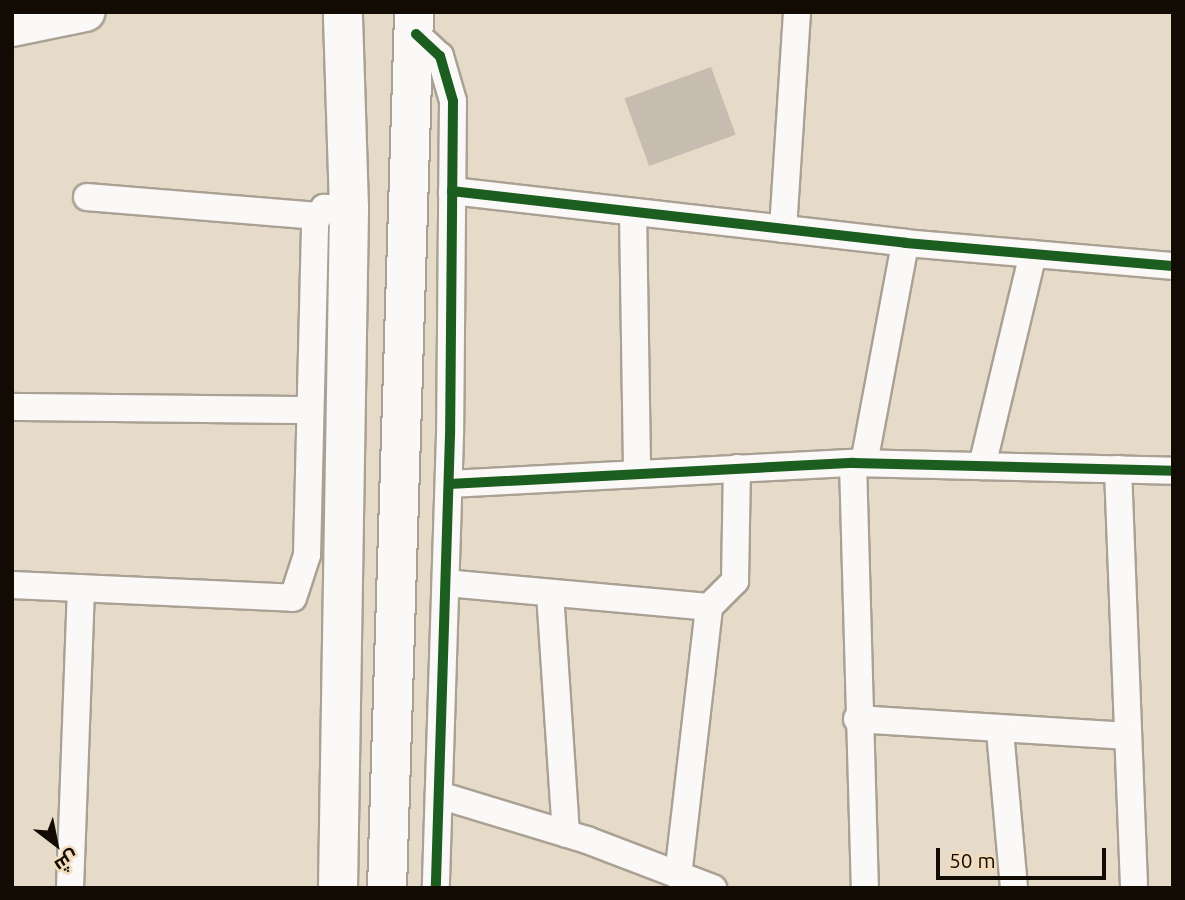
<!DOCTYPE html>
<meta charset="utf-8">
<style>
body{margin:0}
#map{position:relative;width:1185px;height:900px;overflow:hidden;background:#e6dac9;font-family:Ubuntu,Cairo,sans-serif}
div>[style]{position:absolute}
.building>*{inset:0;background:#c6bcaf;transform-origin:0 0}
.roads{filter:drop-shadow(2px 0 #aaa194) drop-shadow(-2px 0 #aaa194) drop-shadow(0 2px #aaa194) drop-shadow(0 -2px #aaa194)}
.minor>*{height:26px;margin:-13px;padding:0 13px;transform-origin:13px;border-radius:13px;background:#fbf9f7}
.primary>*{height:38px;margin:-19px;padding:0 19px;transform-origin:19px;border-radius:19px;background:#fbf9f7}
.trunk>*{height:38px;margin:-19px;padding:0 19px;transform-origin:19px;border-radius:19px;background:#fbf9f7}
.cycleway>*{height:10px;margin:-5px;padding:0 5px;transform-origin:5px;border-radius:5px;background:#1b5e20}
span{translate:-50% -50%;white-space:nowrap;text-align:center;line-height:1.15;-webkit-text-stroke:7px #f2dcbd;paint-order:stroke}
.frame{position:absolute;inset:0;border:14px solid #120b03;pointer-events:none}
.north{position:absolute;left:21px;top:809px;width:70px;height:70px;-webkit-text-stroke:5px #f2dcbd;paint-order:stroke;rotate:148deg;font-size:19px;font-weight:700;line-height:28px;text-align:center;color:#120b03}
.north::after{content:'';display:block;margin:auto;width:24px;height:32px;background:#120b03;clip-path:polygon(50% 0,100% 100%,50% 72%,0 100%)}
.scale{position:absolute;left:936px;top:848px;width:170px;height:32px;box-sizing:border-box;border:4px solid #120b03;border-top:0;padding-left:9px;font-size:21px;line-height:24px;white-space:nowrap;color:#120b03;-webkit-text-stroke:5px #f2dcbd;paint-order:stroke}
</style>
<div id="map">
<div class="building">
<div style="left:711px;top:67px;width:72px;height:92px;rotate:70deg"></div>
</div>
<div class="roads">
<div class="minor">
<div style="left:416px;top:34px;width:33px;rotate:43deg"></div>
<div style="left:440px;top:56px;width:47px;rotate:73.9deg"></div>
<div style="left:453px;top:101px;width:334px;rotate:90.5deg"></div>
<div style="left:450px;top:435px;width:453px;rotate:91.8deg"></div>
<div style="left:452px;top:191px;width:456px;rotate:6.5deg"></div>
<div style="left:905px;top:243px;width:269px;rotate:4.9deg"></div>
<div style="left:87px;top:197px;width:231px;rotate:4.7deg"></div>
<div style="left:633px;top:212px;width:261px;rotate:89.1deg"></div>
<div style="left:783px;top:229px;width:217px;rotate:-86.3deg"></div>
<div style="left:12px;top:407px;width:294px;rotate:0.6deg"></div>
<div style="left:853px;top:463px;width:425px;rotate:88.4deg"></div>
<div style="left:864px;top:463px;width:224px;rotate:-79.4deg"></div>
<div style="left:982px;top:466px;width:218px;rotate:-76.5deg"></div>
<div style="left:1118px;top:469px;width:419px;rotate:87.8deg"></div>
<div style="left:449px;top:484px;width:405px;rotate:-3deg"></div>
<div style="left:853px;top:463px;width:320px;rotate:1.4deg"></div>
<div style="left:446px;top:583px;width:264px;rotate:5.2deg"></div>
<div style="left:12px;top:585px;width:281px;rotate:2.6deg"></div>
<div style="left:293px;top:598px;width:45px;rotate:-72deg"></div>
<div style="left:307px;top:555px;width:333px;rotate:-88.6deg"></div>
<div style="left:315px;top:222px;width:17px;rotate:-57deg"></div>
<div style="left:324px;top:208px;width:25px"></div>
<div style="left:550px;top:593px;width:241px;rotate:86.2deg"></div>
<div style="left:857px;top:719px;width:271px;rotate:3.6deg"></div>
<div style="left:1000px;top:731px;width:158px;rotate:84.9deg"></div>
<div style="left:439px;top:795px;width:155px;rotate:16.9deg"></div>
<div style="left:587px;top:840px;width:135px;rotate:20.9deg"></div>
<div style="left:678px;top:876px;width:271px;rotate:-83.4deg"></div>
<div style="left:709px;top:607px;width:37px;rotate:-45deg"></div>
<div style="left:735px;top:581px;width:113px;rotate:-89deg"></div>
<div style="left:70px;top:888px;width:300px;rotate:-87.9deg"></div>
</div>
<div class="primary">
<div style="left:338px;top:888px;width:680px;rotate:-89.07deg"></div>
<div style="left:349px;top:208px;width:196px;rotate:-91.8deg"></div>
<div style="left:387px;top:888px;width:876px;rotate:-88.23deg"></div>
</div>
<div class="trunk">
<div style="left:12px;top:27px;width:75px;rotate:-11.6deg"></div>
</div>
</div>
<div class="cycleway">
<div style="left:416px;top:34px;width:33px;rotate:43deg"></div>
<div style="left:440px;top:56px;width:47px;rotate:73.9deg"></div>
<div style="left:453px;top:101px;width:334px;rotate:90.5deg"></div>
<div style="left:450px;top:435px;width:453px;rotate:91.8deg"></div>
<div style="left:452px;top:191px;width:456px;rotate:6.5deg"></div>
<div style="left:905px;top:243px;width:269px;rotate:4.9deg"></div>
<div style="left:449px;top:484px;width:405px;rotate:-3deg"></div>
<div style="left:853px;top:463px;width:320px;rotate:1.4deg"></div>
</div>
<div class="frame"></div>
<div class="north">ش</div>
<div class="scale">50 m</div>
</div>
